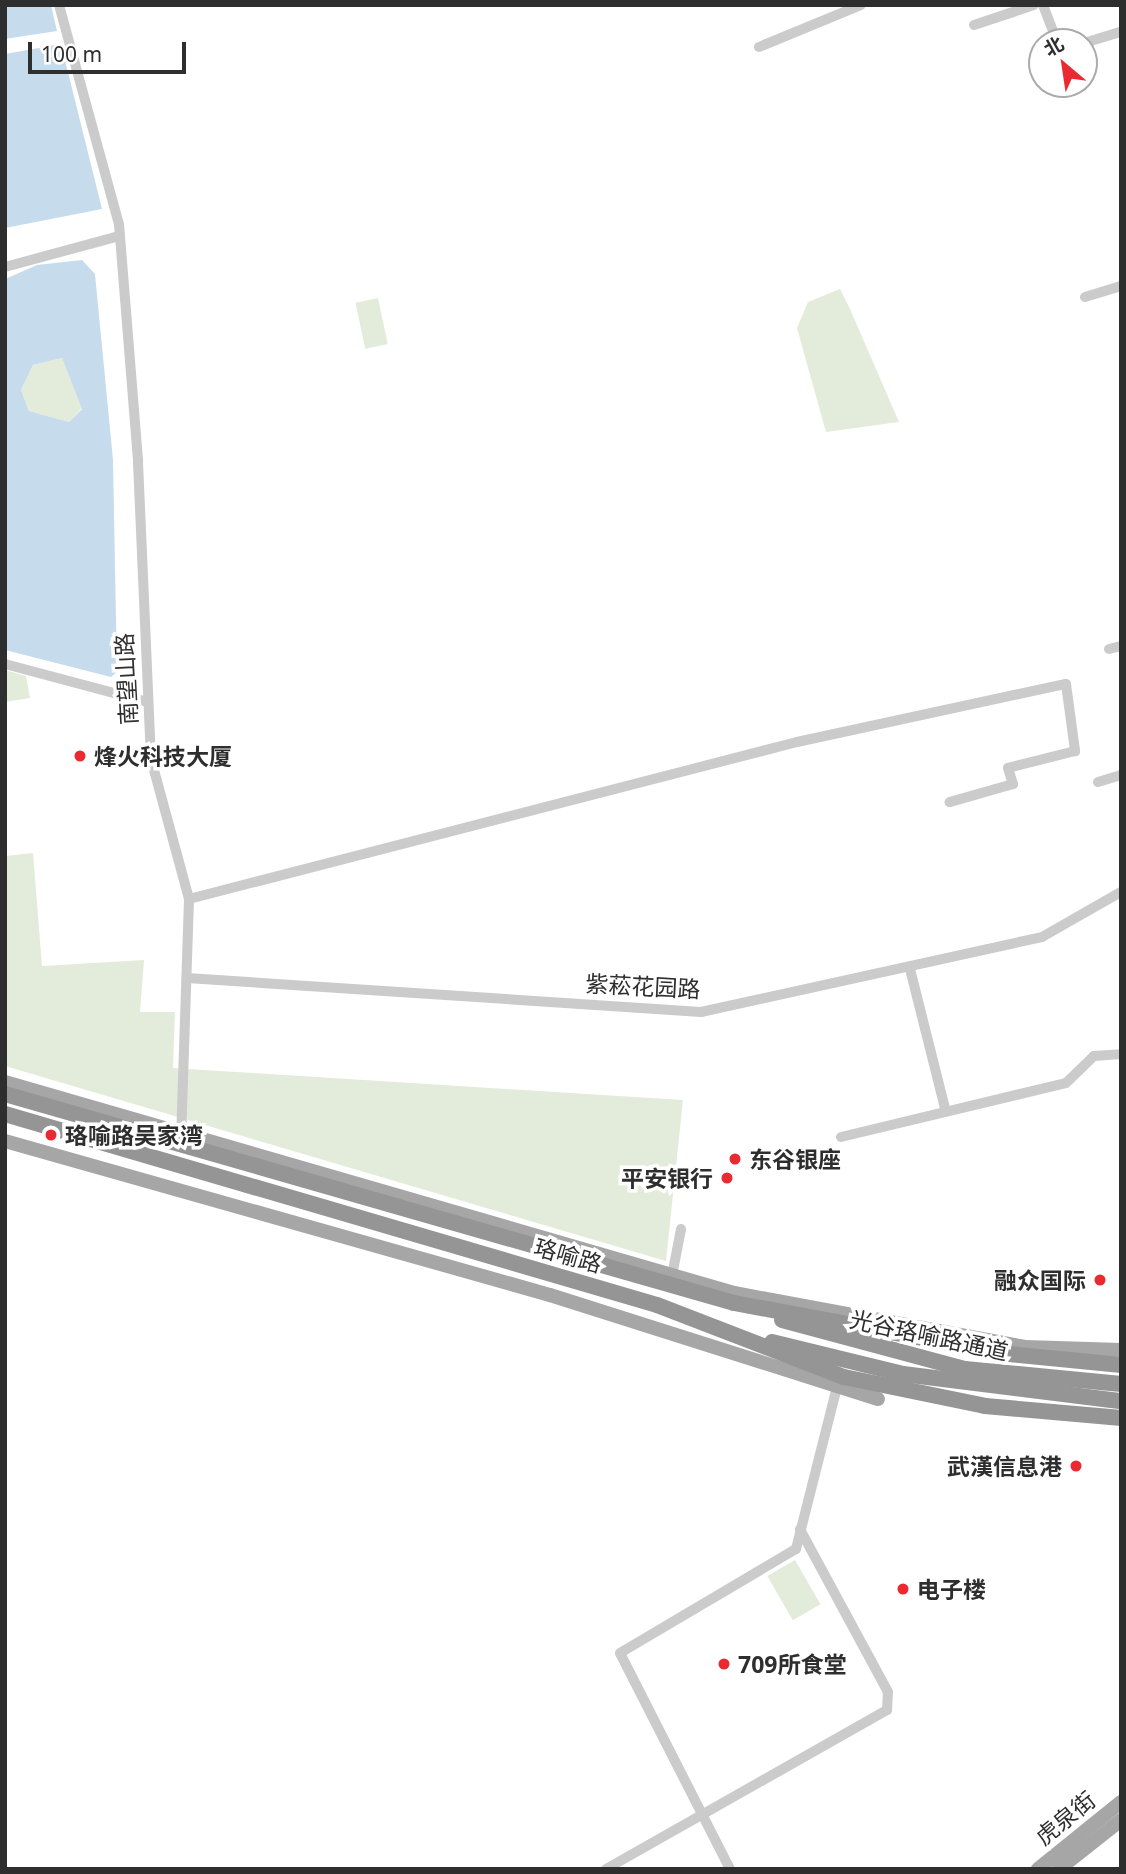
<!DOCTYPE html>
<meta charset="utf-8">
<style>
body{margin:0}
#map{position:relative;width:1126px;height:1874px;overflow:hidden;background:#fff;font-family:"Noto Sans","Noto Sans SC",sans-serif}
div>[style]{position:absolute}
.green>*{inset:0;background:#e3ecdb;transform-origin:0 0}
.water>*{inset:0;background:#c6dcec}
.minor>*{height:10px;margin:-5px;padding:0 5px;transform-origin:5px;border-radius:5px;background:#cbcbcb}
.major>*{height:14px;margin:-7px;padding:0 7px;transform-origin:7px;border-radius:7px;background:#a6a6a6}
.highway>*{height:16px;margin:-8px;padding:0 8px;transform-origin:8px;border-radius:8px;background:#959595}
.dots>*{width:19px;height:19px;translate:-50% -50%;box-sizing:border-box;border:4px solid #fff;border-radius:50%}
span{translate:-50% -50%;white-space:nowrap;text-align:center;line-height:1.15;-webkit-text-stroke:7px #fff;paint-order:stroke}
.street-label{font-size:23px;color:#2e2e2e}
.poi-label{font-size:23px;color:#2e2e2e;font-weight:700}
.left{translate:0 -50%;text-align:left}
.right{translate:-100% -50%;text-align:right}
.frame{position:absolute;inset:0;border:7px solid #2e2e2e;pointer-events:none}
.north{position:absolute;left:1028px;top:28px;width:70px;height:70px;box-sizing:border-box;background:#fff;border:2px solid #ababab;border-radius:50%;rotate:331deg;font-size:19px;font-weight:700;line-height:28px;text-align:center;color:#2e2e2e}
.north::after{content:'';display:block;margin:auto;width:24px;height:32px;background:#ea2a30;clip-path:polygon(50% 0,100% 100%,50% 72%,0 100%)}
.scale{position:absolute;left:28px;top:42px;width:158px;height:32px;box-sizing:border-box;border:4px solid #2e2e2e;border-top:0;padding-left:9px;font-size:21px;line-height:24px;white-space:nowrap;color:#2e2e2e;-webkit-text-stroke:5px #fff;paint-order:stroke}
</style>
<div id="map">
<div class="green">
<div style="clip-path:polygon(840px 289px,850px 309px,899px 422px,826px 432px,797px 328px,808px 302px)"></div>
<div style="left:378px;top:298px;width:47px;height:23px;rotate:78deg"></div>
<div style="clip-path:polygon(62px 358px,82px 408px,69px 422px,29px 411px,21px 390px,33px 365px)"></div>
<div style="clip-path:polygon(5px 670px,26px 676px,30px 698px,5px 702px)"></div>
<div style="clip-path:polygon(33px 853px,42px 966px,144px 960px,140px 1012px,175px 1012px,173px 1068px,683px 1100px,666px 1261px,5px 1066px,5px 856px)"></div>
<div style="left:795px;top:1560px;width:51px;height:32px;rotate:60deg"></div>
</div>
<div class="water">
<div style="clip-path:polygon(5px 5px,51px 5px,57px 31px,5px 39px)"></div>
<div style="clip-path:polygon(61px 44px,102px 209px,5px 228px,5px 54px)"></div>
<div style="clip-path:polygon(evenodd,82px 260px,95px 274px,113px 460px,117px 672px,111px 677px,5px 650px,5px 279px,37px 265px,82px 260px,62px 358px,82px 409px,69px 422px,29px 411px,21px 390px,33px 365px,62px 358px)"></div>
</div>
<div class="minor">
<div style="left:59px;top:5px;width:227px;rotate:74.7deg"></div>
<div style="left:119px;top:224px;width:239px;rotate:85.4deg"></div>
<div style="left:138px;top:462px;width:297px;rotate:87.5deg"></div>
<div style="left:151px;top:759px;width:145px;rotate:74.8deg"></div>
<div style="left:189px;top:899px;width:240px;rotate:91.9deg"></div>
<div style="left:1043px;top:5px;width:40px;rotate:69deg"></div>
<div style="left:974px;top:25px;width:63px;rotate:-18.4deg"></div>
<div style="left:1084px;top:43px;width:39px;rotate:-17deg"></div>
<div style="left:759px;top:47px;width:110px;rotate:-22.4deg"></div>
<div style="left:5px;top:267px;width:118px;rotate:-15.2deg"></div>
<div style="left:1085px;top:297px;width:38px;rotate:-17deg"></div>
<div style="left:1109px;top:649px;width:12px;rotate:-14deg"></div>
<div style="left:5px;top:664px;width:148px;rotate:14.9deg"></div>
<div style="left:1098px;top:782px;width:24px;rotate:-17deg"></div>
<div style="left:189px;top:899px;width:628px;rotate:-14.48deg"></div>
<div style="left:797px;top:742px;width:275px;rotate:-12.2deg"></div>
<div style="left:1066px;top:684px;width:68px;rotate:82.3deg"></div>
<div style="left:1075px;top:751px;width:69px;rotate:165.8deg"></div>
<div style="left:1008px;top:768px;width:17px;rotate:73deg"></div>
<div style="left:1013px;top:784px;width:66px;rotate:164.1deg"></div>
<div style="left:910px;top:969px;width:147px;rotate:75.9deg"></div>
<div style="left:187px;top:978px;width:515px;rotate:3.78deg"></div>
<div style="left:701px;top:1012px;width:349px;rotate:-12.4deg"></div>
<div style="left:1042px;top:937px;width:91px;rotate:-29.7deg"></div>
<div style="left:841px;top:1137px;width:231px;rotate:-13.5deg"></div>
<div style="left:1066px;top:1083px;width:39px;rotate:-44deg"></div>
<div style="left:1094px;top:1056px;width:27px;rotate:-4deg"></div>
<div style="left:671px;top:1281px;width:53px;rotate:-79.1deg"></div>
<div style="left:606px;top:1869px;width:323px;rotate:-29.5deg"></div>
<div style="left:887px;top:1710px;width:18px;rotate:-87deg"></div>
<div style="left:888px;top:1692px;width:185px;rotate:-118.4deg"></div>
<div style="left:730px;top:1869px;width:242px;rotate:-117deg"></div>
<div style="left:620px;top:1653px;width:204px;rotate:-30.6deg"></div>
<div style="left:796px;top:1549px;width:175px;rotate:-75.8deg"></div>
</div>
<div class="major">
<div style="left:5px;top:1082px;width:759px;rotate:16.14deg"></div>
<div style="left:734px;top:1293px;width:296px;rotate:10.5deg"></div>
<div style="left:1025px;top:1347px;width:96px;rotate:1.8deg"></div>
<div style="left:5px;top:1141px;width:566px;rotate:15.78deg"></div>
<div style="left:550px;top:1295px;width:344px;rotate:17.6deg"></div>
<div style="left:1038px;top:1869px;width:107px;rotate:-38.9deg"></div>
<div style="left:1059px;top:1869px;width:79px;rotate:-38.3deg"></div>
</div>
<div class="highway">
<div style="left:5px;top:1094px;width:758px;rotate:16deg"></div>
<div style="left:734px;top:1303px;width:280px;rotate:10.5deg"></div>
<div style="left:1009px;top:1354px;width:113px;rotate:5.6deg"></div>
<div style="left:5px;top:1114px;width:679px;rotate:16.33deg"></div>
<div style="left:657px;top:1305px;width:200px;rotate:21.1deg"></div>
<div style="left:844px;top:1377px;width:144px;rotate:11.6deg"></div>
<div style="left:985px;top:1406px;width:137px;rotate:5deg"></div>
<div style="left:782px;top:1320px;width:189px;rotate:15deg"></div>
<div style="left:965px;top:1369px;width:157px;rotate:5.5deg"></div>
<div style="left:772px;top:1342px;width:135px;rotate:13.7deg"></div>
<div style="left:903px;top:1374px;width:220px;rotate:7.1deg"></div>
</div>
<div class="dots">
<div style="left:80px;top:756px;background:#ea2a30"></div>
<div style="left:51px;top:1135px;background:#ea2a30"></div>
<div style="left:735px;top:1159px;background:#ea2a30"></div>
<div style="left:727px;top:1178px;background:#ea2a30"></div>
<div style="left:1100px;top:1280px;background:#ea2a30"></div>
<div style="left:1076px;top:1466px;background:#ea2a30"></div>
<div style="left:903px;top:1589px;background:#ea2a30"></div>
<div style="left:724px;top:1664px;background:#ea2a30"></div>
</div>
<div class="street-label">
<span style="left:126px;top:679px;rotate:-93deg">南望山路</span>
<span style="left:643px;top:986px;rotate:3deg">紫菘花园路</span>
<span style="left:568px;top:1255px;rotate:16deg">珞喻路</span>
<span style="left:929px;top:1335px;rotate:12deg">光谷珞喻路通道</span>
<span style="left:1065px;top:1818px;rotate:-39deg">虎泉街</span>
</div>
<div class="poi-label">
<span class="left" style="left:94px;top:756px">烽火科技大厦</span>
<span class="left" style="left:65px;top:1135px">珞喻路吴家湾</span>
<span class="left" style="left:749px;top:1159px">东谷银座</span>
<span class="right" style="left:713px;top:1178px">平安银行</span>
<span class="right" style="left:1086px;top:1280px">融众国际</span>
<span class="right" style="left:1062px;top:1466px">武漢信息港</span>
<span class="left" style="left:917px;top:1589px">电子楼</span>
<span class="left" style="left:738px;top:1664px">709所食堂</span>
</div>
<div class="frame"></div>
<div class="north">北</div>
<div class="scale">100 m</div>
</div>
